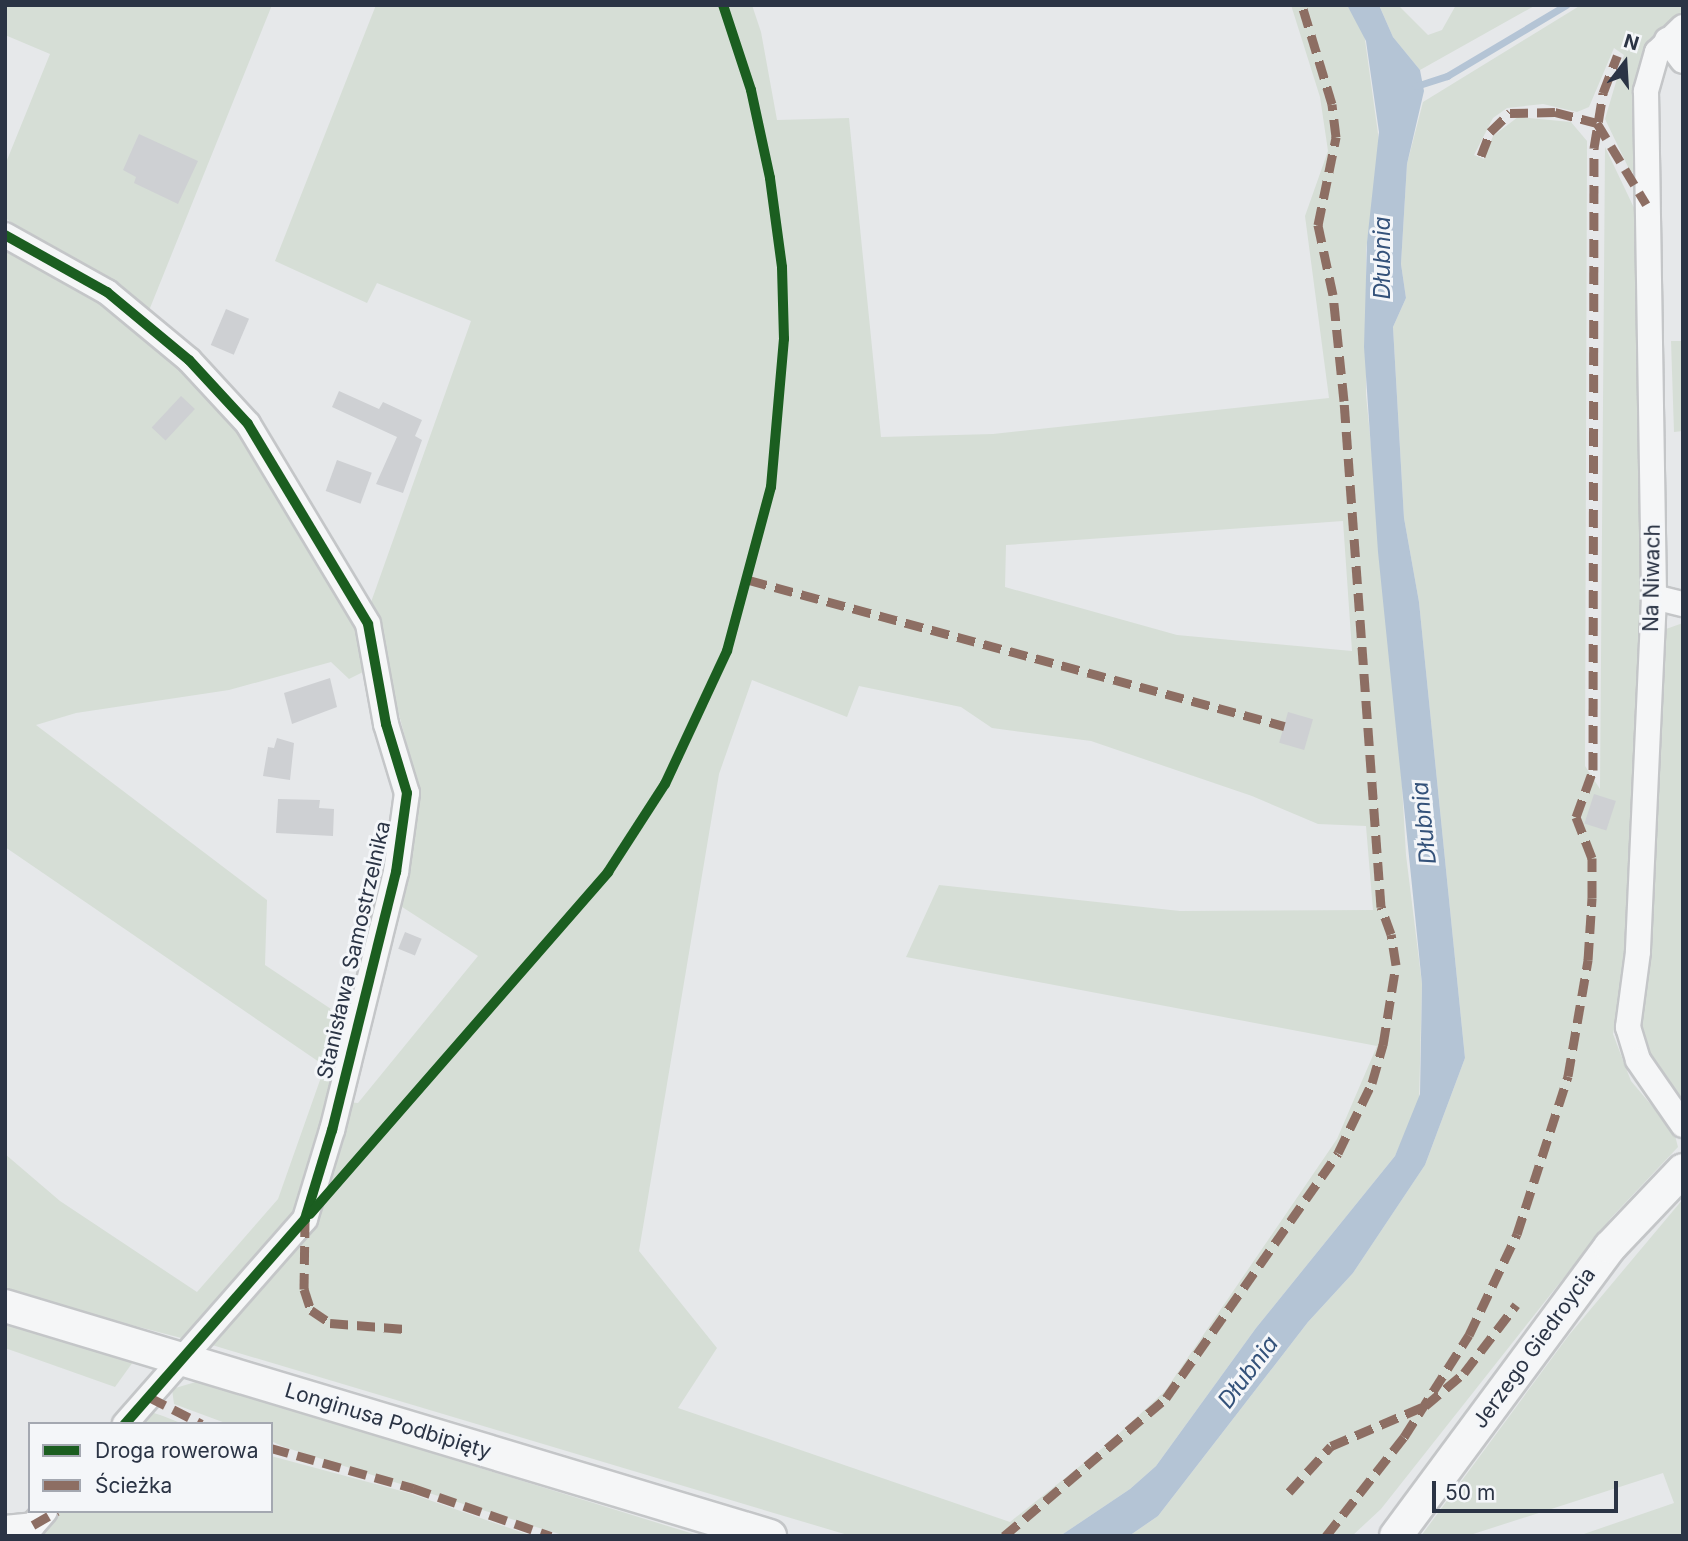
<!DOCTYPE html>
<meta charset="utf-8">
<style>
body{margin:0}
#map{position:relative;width:1688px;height:1541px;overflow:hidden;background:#e6e8ea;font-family:Inter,sans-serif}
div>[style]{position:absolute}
.green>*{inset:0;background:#d6ded6}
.water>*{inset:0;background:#b4c4d5}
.stream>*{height:7px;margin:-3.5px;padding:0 3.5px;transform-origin:3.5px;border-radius:3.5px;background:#b4c4d5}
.building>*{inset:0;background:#ced0d3;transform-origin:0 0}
.roads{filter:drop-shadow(2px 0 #c4c6c8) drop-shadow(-2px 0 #c4c6c8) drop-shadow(0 2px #c4c6c8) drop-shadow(0 -2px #c4c6c8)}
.minor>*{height:24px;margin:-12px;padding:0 12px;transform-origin:12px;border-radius:12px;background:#f5f6f7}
.tertiary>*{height:32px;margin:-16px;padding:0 16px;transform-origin:16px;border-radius:16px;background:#f5f6f7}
.quiet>*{height:9px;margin-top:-4.5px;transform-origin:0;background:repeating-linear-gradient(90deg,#8d6e63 0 18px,transparent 0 27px)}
.cycleway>*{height:10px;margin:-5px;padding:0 5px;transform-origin:5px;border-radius:5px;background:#1b5e20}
span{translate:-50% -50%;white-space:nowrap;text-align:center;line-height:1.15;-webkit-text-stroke:6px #f4f6f9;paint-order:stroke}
.street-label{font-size:21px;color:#2b3445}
.water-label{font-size:23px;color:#34527a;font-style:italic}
.frame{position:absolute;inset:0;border:7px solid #2b3445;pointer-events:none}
.legend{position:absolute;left:28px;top:1422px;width:245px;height:91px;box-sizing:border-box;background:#f4f6f9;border:2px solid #a4a8b1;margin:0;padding:9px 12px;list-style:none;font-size:21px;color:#2b3445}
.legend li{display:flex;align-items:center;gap:14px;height:35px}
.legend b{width:35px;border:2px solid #a4a8b1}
.north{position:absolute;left:1590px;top:28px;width:70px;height:70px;-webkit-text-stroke:5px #f4f6f9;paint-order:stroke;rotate:17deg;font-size:19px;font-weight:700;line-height:28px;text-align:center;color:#2b3445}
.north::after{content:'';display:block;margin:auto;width:24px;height:32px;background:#2b3445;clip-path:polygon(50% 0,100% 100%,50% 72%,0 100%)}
.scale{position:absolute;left:1432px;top:1481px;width:186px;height:32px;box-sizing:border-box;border:4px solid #2b3445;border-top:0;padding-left:9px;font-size:21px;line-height:24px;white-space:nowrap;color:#2b3445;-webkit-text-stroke:5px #f4f6f9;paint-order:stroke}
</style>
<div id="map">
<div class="green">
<div style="clip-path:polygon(5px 5px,272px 5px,148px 313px,5px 218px,5px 165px,50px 54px,5px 35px)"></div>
<div style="clip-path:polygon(evenodd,376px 5px,752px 5px,761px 32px,777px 120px,849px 118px,881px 437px,993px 434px,1329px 398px,1305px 216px,1328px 151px,1320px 97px,1291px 5px,1347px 5px,1364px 33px,1380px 148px,1366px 250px,1366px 395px,1398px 716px,1406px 855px,1422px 984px,1419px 1102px,1395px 1156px,1256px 1328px,1156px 1466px,1130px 1489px,1060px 1536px,851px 1536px,212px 1345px,231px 1313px,316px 1221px,347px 1102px,358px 1103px,478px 956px,396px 903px,410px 833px,415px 775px,370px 605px,471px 321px,377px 283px,367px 303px,275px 261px,376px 5px,1343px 521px,1352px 651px,1177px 635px,1005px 587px,1006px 545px,1343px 521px,376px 5px,752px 680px,847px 717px,859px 686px,961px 707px,992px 728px,1091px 741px,1252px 796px,1318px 824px,1366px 826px,1373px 910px,1180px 911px,939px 885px,906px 957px,1377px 1046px,1337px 1139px,1165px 1391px,1110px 1442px,1010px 1522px,678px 1408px,717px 1348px,639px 1251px,719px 774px,752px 680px)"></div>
<div style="clip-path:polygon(1398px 5px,1428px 35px,1442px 30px,1456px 5px,1536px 5px,1420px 70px,1393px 37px,1380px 7px)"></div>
<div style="clip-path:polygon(1581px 5px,1683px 5px,1683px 16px,1644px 57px,1638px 75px,1636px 174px,1630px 171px,1605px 119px,1624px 55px,1614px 48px,1589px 107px,1577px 112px,1543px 104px,1507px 108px,1493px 118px,1474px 155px,1484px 159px,1493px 136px,1518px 117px,1571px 122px,1587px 141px,1585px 766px,1600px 789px,1605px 147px,1636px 212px,1643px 611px,1625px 975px,1613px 1034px,1631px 1081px,1674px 1132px,1678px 1147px,1611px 1218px,1381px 1509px,1352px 1536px,1129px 1536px,1158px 1516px,1308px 1322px,1353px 1273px,1425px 1165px,1465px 1058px,1419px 602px,1404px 518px,1393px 327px,1406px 298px,1401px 264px,1407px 164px,1423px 102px)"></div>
<div style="clip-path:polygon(5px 248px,125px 316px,222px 408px,360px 631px,369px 669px,349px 679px,331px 662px,229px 690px,76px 713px,36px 725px,267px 900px,265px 965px,346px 1019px,347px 1040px,298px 1218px,185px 1339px,5px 1292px,5px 1154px,60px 1201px,197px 1292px,278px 1199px,325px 1066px,5px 847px)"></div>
<div style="clip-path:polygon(1671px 341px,1683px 341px,1683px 431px,1674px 432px)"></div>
<div style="clip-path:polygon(1683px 623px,1683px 1106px,1646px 1053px,1642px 1023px,1666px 629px)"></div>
<div style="clip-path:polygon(1683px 1199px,1683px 1536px,1578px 1536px,1674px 1503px,1663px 1473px,1467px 1536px,1421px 1536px,1569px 1335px)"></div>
<div style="clip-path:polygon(5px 1324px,133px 1362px,115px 1387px,5px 1348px)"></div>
<div style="clip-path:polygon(199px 1381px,700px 1536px,566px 1536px,536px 1527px,284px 1447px,271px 1441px,271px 1424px,228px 1424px,174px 1404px,172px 1389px)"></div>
<div style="clip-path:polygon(151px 1412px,163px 1416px,183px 1424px,133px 1424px)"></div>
<div style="clip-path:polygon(271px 1456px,409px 1493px,532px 1536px,35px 1536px,56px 1511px,271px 1511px)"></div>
</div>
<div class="water">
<div style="clip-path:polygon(1347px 5px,1379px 5px,1393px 37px,1420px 70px,1424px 91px,1407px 164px,1401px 264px,1406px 298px,1393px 327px,1404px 518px,1419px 602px,1465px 1058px,1425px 1165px,1353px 1273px,1308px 1322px,1158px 1516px,1129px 1536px,1060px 1536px,1130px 1489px,1156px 1466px,1256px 1328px,1395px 1156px,1420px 1094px,1422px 984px,1378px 552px,1364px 347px,1367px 242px,1379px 132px,1366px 41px)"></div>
</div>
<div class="stream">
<div style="left:1416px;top:86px;width:33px;rotate:-18deg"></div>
<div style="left:1447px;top:76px;width:139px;rotate:-30.8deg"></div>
</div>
<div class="building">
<div style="clip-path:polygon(139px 134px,198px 161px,178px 204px,134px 183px,136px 177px,123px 170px)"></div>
<div style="left:226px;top:309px;width:25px;height:39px;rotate:23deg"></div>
<div style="clip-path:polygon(339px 391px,379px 409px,383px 402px,422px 420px,415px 436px,422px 440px,403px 493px,376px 484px,397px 437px,332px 407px)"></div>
<div style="left:181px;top:396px;width:19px;height:43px;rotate:43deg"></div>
<div style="left:337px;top:460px;width:37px;height:33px;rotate:20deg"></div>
<div style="clip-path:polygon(330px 678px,337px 707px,292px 724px,284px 693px)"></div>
<div style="left:1288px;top:712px;width:26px;height:32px;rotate:16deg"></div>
<div style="clip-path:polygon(277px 738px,294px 743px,290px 780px,263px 776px,268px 747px,274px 748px)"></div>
<div style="left:1594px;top:794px;width:23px;height:31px;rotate:18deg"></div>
<div style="clip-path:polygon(278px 799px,320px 800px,319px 808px,334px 809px,333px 836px,276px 833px)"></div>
<div style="left:405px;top:932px;width:18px;height:18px;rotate:22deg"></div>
</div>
<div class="roads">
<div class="minor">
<div style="left:1683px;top:27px;width:36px;rotate:136deg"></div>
<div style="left:1657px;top:52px;width:41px;rotate:105.8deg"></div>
<div style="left:1646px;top:91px;width:506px;rotate:89.09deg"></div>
<div style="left:1654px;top:597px;width:355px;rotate:92.6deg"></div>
<div style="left:1638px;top:952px;width:76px;rotate:97.6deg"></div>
<div style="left:1628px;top:1027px;width:34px;rotate:73deg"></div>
<div style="left:1638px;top:1060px;width:79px;rotate:55.3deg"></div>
<div style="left:1667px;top:40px;width:26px;rotate:53deg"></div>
<div style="left:5px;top:235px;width:117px;rotate:29.2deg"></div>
<div style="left:107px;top:292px;width:107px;rotate:39.7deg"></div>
<div style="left:189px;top:360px;width:87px;rotate:47.3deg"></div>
<div style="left:248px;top:424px;width:233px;rotate:59deg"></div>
<div style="left:368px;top:624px;width:102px;rotate:79.8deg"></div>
<div style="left:386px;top:724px;width:72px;rotate:73.1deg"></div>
<div style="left:407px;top:793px;width:80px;rotate:97.9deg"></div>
<div style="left:396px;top:872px;width:266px;rotate:103.9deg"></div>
<div style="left:332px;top:1130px;width:93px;rotate:106.9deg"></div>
<div style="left:305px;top:1219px;width:273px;rotate:131.3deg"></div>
<div style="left:1654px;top:597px;width:30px;rotate:14deg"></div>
<div style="left:5px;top:1528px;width:28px;rotate:-6deg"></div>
<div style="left:33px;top:1525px;width:18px;rotate:-49deg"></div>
</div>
<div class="tertiary">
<div style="left:5px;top:1306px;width:799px;rotate:16.73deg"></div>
<div style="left:1396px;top:1536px;width:360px;rotate:-53.5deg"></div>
<div style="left:1610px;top:1247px;width:106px;rotate:-46.5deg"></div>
</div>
</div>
<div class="quiet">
<div style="left:1481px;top:156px;width:26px;rotate:-69deg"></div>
<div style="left:1490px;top:132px;width:28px;rotate:-44deg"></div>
<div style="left:1510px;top:113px;width:45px;rotate:-1.3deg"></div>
<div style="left:1555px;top:112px;width:43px;rotate:14.7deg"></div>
<div style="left:1597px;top:123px;width:95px;rotate:58.8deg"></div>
<div style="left:749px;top:580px;width:555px;rotate:15.26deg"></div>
<div style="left:305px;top:1219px;width:70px;rotate:90.8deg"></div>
<div style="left:304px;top:1289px;width:22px;rotate:72deg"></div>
<div style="left:311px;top:1310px;width:23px;rotate:34deg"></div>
<div style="left:330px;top:1323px;width:75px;rotate:4.6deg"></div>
<div style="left:149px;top:1397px;width:59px;rotate:27deg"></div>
<div style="left:271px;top:1448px;width:148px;rotate:15.7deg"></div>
<div style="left:413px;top:1488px;width:146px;rotate:19.2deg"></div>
<div style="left:1289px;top:1492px;width:62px;rotate:-47.6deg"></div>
<div style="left:1331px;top:1446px;width:102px;rotate:-23.1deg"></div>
<div style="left:1425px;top:1406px;width:51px;rotate:-40.2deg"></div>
<div style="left:1464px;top:1373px;width:86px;rotate:-52.6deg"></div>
<div style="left:33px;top:1525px;width:28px;rotate:-30deg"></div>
<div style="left:1004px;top:1536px;width:213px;rotate:-40.4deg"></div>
<div style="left:1166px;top:1398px;width:299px;rotate:-54.9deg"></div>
<div style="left:1338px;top:1153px;width:78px;rotate:-64.1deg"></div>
<div style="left:1372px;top:1083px;width:40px;rotate:-74deg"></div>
<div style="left:1383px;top:1045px;width:81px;rotate:-80.8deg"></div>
<div style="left:1396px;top:965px;width:31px;rotate:-99deg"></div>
<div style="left:1391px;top:934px;width:29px;rotate:-110deg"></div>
<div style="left:1381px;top:907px;width:507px;rotate:-94.18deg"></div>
<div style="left:1344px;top:401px;width:107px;rotate:-95.9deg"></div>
<div style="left:1333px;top:295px;width:72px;rotate:-102.1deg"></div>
<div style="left:1318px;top:225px;width:90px;rotate:-78.4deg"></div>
<div style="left:1336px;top:137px;width:33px;rotate:-97deg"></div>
<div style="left:1332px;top:104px;width:103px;rotate:-106.9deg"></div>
<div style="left:1326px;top:1536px;width:126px;rotate:-51.8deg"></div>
<div style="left:1404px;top:1437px;width:121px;rotate:-57.5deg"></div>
<div style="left:1469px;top:1335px;width:112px;rotate:-64.6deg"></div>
<div style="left:1517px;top:1234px;width:166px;rotate:-72.1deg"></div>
<div style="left:1568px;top:1076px;width:118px;rotate:-80.2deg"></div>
<div style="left:1588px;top:960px;width:62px;rotate:-86.3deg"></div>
<div style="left:1592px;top:898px;width:40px;rotate:-90deg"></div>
<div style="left:1592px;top:858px;width:44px;rotate:-111.3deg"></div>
<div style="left:1576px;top:817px;width:50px;rotate:-70.1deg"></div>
<div style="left:1593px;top:770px;width:622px;rotate:-89.91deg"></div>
<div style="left:1594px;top:148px;width:56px;rotate:-80.7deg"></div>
<div style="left:1603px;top:93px;width:40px;rotate:-69deg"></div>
</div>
<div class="cycleway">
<div style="left:5px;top:235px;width:117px;rotate:29.2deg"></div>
<div style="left:107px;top:292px;width:107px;rotate:39.7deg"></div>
<div style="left:189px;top:360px;width:87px;rotate:47.3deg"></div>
<div style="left:248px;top:424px;width:233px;rotate:59deg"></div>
<div style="left:368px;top:624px;width:102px;rotate:79.8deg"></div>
<div style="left:386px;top:724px;width:72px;rotate:73.1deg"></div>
<div style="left:407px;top:793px;width:80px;rotate:97.9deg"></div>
<div style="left:396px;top:872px;width:266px;rotate:103.9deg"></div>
<div style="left:332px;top:1130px;width:93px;rotate:106.9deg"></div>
<div style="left:305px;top:1219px;width:273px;rotate:131.3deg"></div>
<div style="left:310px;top:1214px;width:454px;rotate:-48.9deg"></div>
<div style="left:608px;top:872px;width:105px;rotate:-57.1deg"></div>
<div style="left:665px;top:784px;width:147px;rotate:-65deg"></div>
<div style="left:727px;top:651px;width:170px;rotate:-75deg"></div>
<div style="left:771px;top:487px;width:149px;rotate:-85deg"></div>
<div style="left:784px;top:339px;width:72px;rotate:-91.6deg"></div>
<div style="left:782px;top:267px;width:90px;rotate:-97.7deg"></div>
<div style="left:770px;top:178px;width:90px;rotate:-102.2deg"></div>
<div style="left:751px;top:90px;width:89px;rotate:-108.2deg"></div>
</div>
<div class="street-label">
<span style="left:1652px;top:578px;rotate:-89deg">Na Niwach</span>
<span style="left:354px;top:950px;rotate:-77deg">Stanisława Samostrzelnika</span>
<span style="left:1534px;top:1348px;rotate:-54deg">Jerzego Giedroycia</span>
<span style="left:388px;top:1421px;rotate:17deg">Longinusa Podbipięty</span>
</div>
<div class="water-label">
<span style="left:1382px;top:258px;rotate:-90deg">Dłubnia</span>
<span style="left:1424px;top:823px;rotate:-96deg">Dłubnia</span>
<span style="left:1248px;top:1372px;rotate:-53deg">Dłubnia</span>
</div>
<div class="frame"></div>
<ul class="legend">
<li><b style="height:9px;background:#1b5e20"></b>Droga rowerowa</li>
<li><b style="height:9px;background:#8d6e63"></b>Ścieżka</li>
</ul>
<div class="north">N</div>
<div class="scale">50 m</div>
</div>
